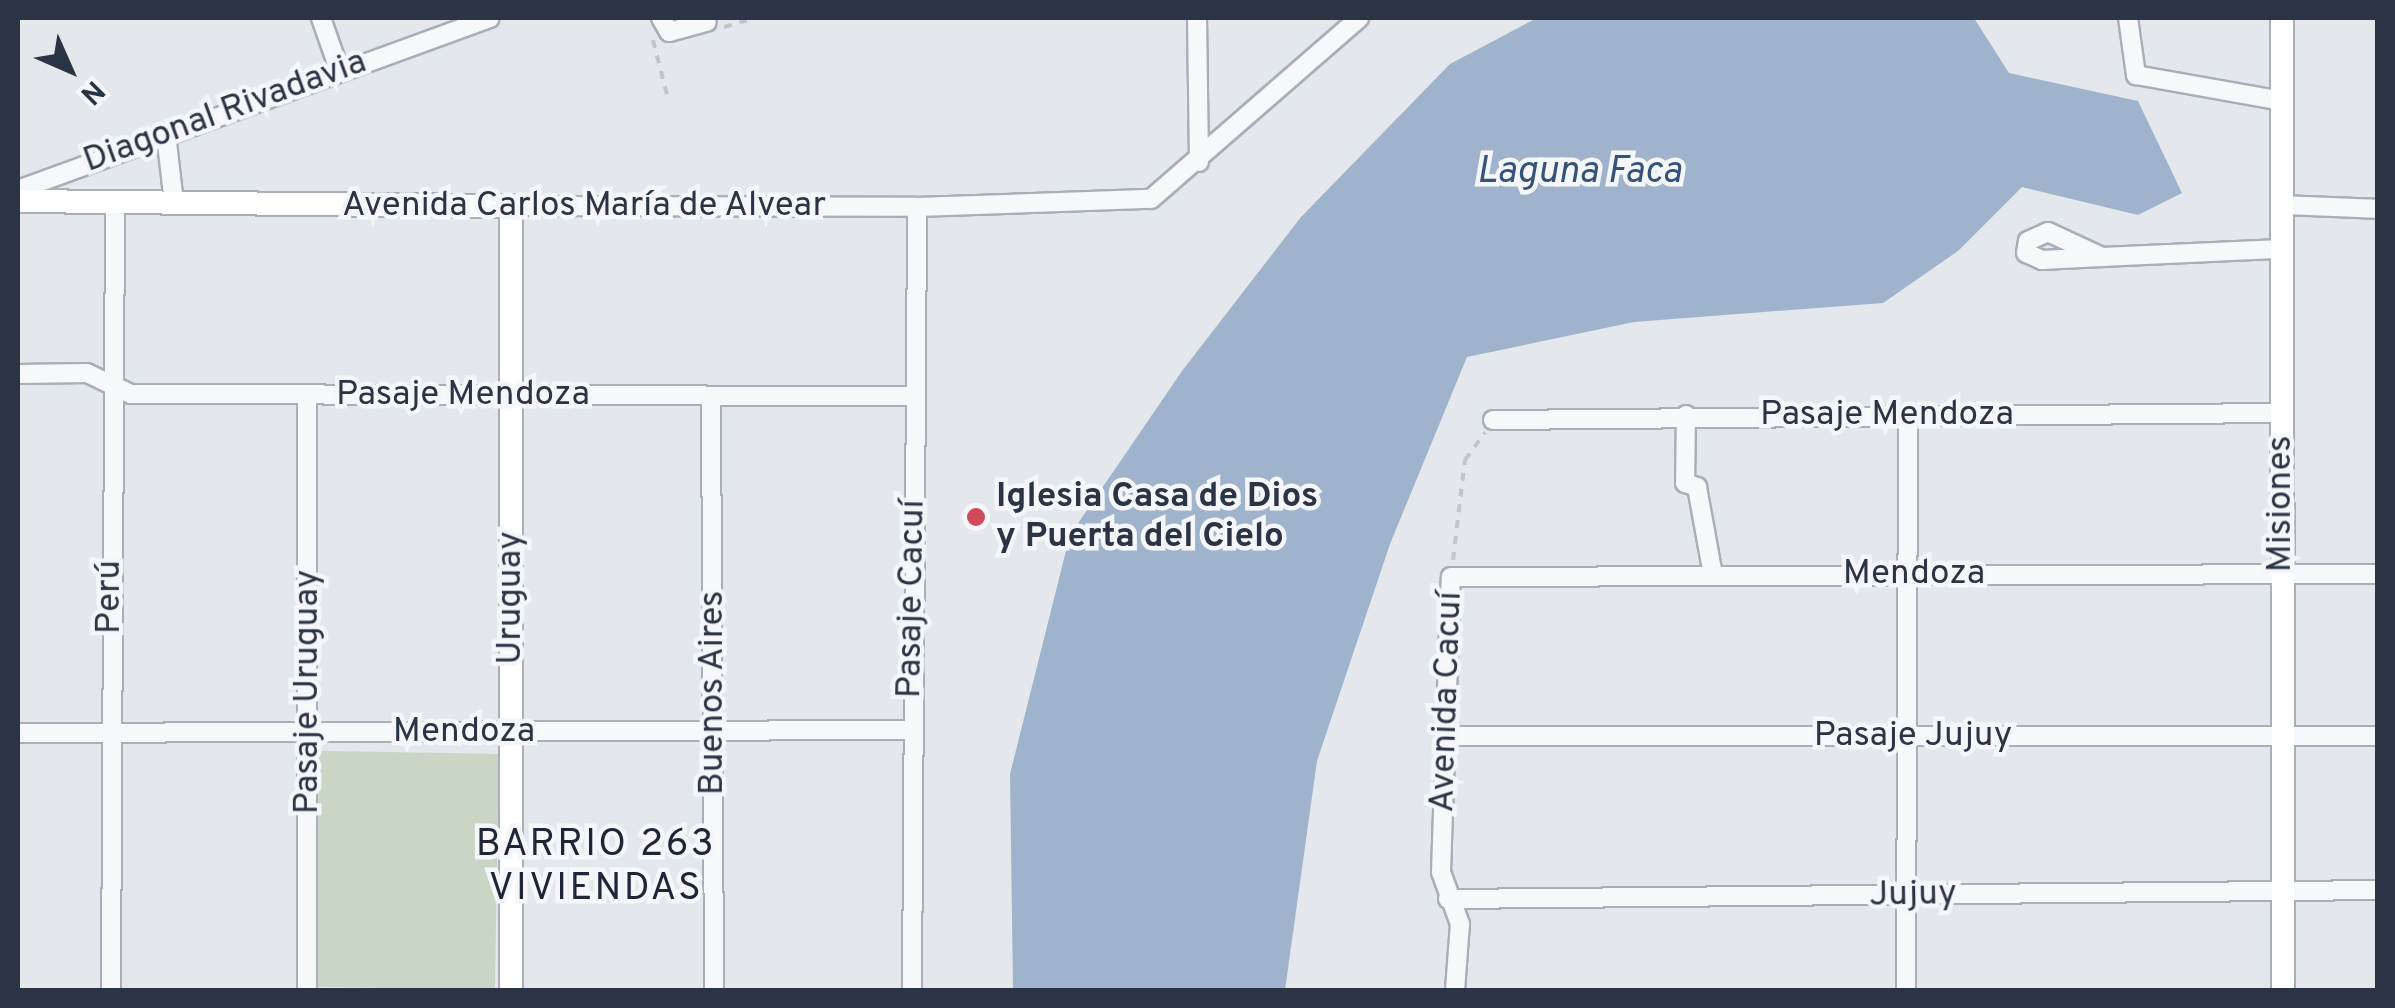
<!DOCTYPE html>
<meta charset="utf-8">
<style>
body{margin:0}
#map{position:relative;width:2395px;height:1008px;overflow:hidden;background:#e4e7ec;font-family:Overpass,sans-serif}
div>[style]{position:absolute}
.green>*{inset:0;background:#c9d6c5;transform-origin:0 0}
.water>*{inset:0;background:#9fb4cc}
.path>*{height:4px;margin-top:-2px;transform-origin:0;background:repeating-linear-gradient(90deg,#c2c5cb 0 8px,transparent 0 16px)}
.roads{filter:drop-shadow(2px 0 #a9aeb7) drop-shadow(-2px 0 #a9aeb7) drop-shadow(0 2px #a9aeb7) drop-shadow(0 -2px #a9aeb7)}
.street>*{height:18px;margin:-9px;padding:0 9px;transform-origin:9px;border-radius:9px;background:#f7f8fa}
.secondary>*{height:22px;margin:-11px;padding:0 11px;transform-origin:11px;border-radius:11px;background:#fff}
.dots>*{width:28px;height:28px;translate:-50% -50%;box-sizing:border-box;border:5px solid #f4f6f9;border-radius:50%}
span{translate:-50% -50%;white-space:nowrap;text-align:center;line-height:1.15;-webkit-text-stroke:9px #f4f6f9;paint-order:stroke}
.street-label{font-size:35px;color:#2b3445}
.poi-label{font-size:35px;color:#2b3445;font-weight:700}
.left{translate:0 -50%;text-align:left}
.water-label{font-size:38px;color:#34527a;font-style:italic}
.neighbourhood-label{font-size:38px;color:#1d2536;letter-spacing:2.5px}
.frame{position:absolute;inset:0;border:20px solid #2b3445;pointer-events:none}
.north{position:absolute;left:20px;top:20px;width:100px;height:100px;-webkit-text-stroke:8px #f4f6f9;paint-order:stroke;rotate:135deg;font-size:28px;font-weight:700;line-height:40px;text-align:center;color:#2b3445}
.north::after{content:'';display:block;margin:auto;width:35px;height:45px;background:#2b3445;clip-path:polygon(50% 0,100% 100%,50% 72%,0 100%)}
</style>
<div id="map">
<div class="green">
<div style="left:499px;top:754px;width:236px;height:180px;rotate:91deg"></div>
</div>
<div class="water">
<div style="clip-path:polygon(1537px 18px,1974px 18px,2009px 73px,2138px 101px,2182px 193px,2138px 215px,2022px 187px,1958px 251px,1883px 303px,1634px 322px,1467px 357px,1390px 544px,1317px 761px,1285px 990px,1013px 990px,1010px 774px,1070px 535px,1182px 371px,1301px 217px,1450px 64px)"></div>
</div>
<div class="path">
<div style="left:724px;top:27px;width:33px;rotate:-16deg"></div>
<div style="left:653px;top:40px;width:61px;rotate:75.7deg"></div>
<div style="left:1453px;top:560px;width:101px;rotate:-83.2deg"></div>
<div style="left:1465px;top:460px;width:34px;rotate:-54deg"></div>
</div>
<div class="roads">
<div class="street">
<div style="left:321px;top:18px;width:54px;rotate:70.6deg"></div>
<div style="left:661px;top:18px;width:16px;rotate:60deg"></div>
<div style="left:669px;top:32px;width:39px;rotate:-15deg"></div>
<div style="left:1197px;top:18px;width:144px;rotate:89.2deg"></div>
<div style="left:2128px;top:18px;width:58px;rotate:82deg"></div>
<div style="left:2136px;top:75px;width:148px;rotate:10.1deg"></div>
<div style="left:166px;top:134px;width:69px;rotate:83.4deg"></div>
<div style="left:18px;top:190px;width:502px;rotate:-20.02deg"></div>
<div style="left:2283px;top:205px;width:95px;rotate:2.4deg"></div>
<div style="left:511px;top:206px;width:406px;rotate:0.1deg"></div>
<div style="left:917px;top:207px;width:234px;rotate:-2deg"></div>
<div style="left:1151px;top:199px;width:276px;rotate:-41deg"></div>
<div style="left:2102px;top:257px;width:60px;rotate:177.1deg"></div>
<div style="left:2042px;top:260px;width:17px;rotate:-156deg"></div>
<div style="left:2026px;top:253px;width:12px;rotate:-81deg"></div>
<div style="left:2028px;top:241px;width:22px;rotate:-24deg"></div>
<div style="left:2048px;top:232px;width:60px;rotate:24.8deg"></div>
<div style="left:2102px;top:257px;width:179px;rotate:-2.6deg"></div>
<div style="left:18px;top:374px;width:69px;rotate:-0.8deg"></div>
<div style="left:87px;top:373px;width:49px;rotate:25.5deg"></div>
<div style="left:131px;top:394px;width:783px;rotate:0.15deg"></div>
<div style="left:711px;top:396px;width:594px;rotate:89.71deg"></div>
<div style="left:1686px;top:415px;width:68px;rotate:90.8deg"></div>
<div style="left:1685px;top:483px;width:13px;rotate:18deg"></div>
<div style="left:1697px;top:487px;width:89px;rotate:79.7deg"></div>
<div style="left:1493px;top:420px;width:789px;rotate:-0.51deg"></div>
<div style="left:18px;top:733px;width:893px;rotate:-0.19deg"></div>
<div style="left:1448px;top:736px;width:930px"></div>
<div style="left:1448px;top:899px;width:930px;rotate:-0.55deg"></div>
<div style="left:111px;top:990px;width:787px;rotate:-89.71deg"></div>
<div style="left:307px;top:990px;width:596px;rotate:-90deg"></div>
<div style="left:912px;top:990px;width:783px;rotate:-89.63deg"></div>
<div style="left:1455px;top:990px;width:66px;rotate:-85.7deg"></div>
<div style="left:1460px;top:924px;width:55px;rotate:-110.1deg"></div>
<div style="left:1441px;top:872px;width:295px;rotate:-88.1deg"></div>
<div style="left:1451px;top:577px;width:927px;rotate:-0.19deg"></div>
<div style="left:1906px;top:990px;width:575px;rotate:-89.8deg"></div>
</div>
<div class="secondary">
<div style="left:2282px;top:18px;width:972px;rotate:89.94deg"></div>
<div style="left:18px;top:201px;width:493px;rotate:0.6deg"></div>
<div style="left:511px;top:206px;width:784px;rotate:90deg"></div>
</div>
</div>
<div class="dots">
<div style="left:976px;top:517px;background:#d1495b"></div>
</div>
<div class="street-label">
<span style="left:225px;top:112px;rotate:-20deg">Diagonal Rivadavia</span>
<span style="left:584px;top:206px">Avenida Carlos María de Alvear</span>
<span style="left:463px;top:395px">Pasaje Mendoza</span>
<span style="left:1887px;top:415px">Pasaje Mendoza</span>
<span style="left:2281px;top:504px;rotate:-90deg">Misiones</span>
<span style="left:1914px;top:574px">Mendoza</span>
<span style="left:110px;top:597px;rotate:-90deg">Perú</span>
<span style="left:511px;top:598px;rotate:-90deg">Uruguay</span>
<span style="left:912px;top:599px;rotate:-89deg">Pasaje Cacuí</span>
<span style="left:308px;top:692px;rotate:-90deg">Pasaje Uruguay</span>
<span style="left:713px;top:693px;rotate:-90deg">Buenos Aires</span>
<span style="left:1447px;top:702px;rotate:-88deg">Avenida Cacuí</span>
<span style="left:464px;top:732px">Mendoza</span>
<span style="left:1913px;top:736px">Pasaje Jujuy</span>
<span style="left:1913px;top:895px;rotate:-1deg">Jujuy</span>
</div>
<div class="poi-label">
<span class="left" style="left:996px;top:517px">Iglesia Casa de Dios<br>y Puerta del Cielo</span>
</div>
<div class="water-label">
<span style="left:1579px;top:173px">Laguna Faca</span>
</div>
<div class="neighbourhood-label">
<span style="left:596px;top:868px">BARRIO 263<br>VIVIENDAS</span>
</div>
<div class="frame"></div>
<div class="north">N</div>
</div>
